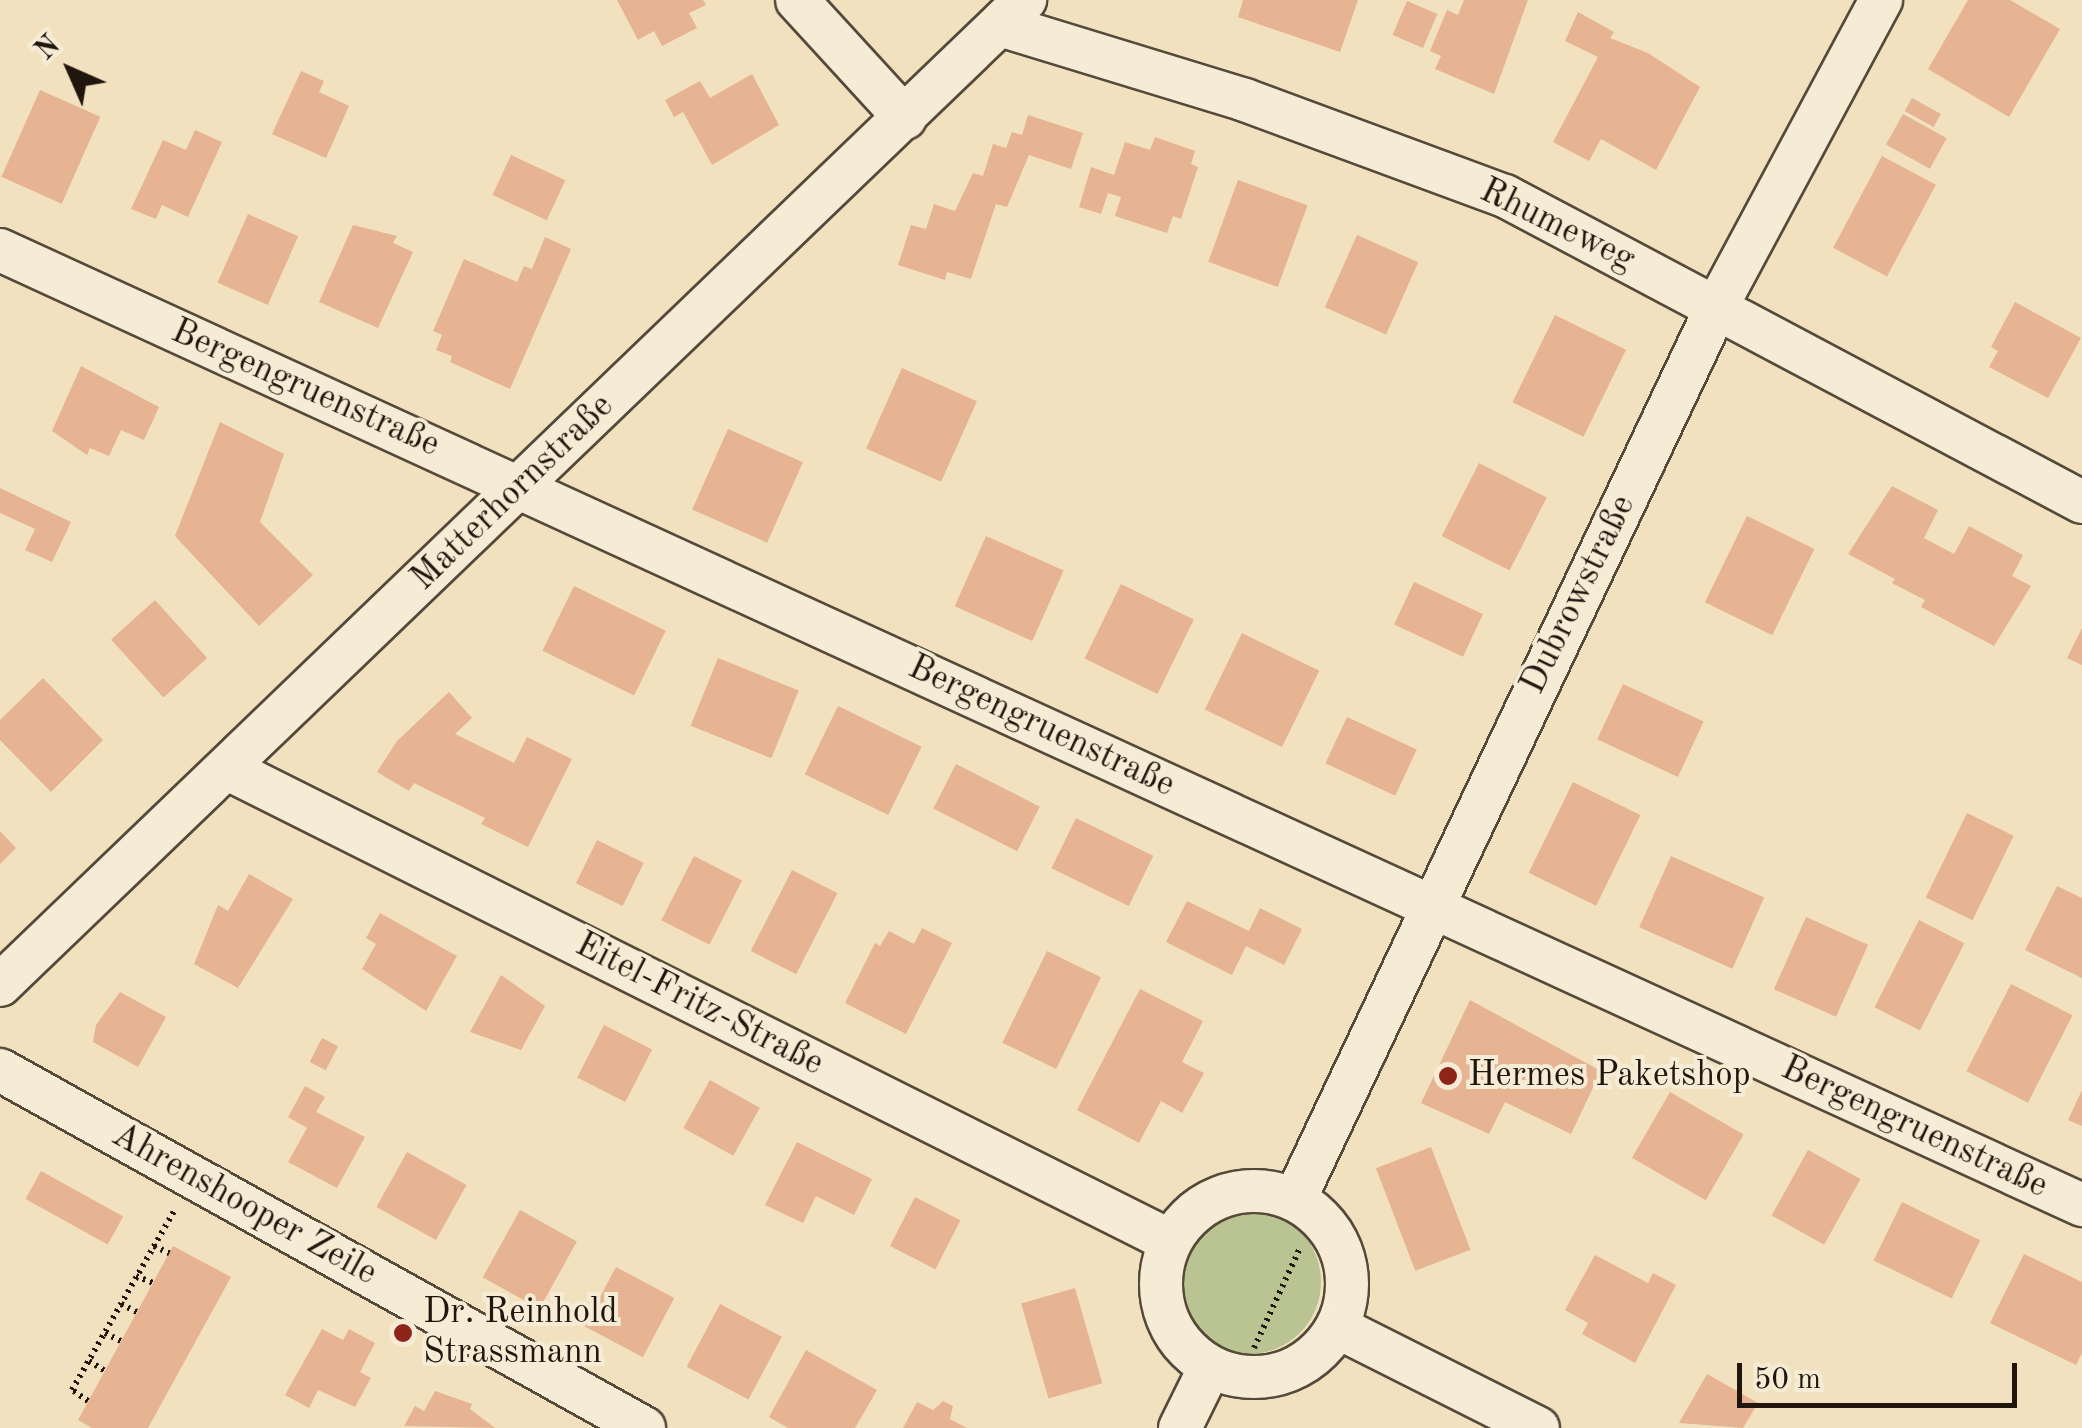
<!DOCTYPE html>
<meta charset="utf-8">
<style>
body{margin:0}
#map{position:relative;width:2082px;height:1428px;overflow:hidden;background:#f1e1bf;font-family:"Old Standard TT",serif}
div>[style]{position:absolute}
.green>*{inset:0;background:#bac392}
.round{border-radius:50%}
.building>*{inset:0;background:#e6b492;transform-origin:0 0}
.path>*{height:6px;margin-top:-3px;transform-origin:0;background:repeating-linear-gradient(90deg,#21160d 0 2.5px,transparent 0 7.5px)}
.roads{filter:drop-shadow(2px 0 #55493a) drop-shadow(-2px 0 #55493a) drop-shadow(0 2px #55493a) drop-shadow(0 -2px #55493a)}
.street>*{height:42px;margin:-21px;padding:0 21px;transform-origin:21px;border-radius:21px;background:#f6ecd5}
.street>.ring{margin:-21px;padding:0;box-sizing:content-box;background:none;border:42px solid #f6ecd5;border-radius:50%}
.dots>*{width:28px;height:28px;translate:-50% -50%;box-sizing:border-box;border:5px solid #f6ecd5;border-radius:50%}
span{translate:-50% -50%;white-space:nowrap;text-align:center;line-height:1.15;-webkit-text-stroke:8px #f6ecd5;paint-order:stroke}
.street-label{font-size:35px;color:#21160d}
.poi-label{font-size:35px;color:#21160d}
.left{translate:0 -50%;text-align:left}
.north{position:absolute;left:20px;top:20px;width:100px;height:100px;-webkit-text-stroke:8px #f6ecd5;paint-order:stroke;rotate:315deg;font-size:28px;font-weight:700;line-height:40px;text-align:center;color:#21160d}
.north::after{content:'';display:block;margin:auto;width:35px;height:45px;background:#21160d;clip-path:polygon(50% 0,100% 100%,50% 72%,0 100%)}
.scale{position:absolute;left:1737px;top:1363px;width:280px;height:45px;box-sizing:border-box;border:5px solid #21160d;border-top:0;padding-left:12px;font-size:30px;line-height:35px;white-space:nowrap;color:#21160d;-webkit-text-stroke:8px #f6ecd5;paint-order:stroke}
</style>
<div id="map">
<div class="green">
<div class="round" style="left:1177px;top:1210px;width:144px;height:144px"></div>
</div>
<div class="building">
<div style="clip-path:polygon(617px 0,703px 0,706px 5px,689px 13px,697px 28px,662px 46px,654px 31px,638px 40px)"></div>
<div style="clip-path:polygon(1243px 0,1358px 0,1340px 52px,1238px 17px)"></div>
<div style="clip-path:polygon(1464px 0,1528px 0,1494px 94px,1435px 69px,1441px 56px,1430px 51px,1447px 10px,1458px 15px)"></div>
<div style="clip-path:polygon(1968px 0,2010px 0,2060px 29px,2009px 117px,1928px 69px)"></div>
<div style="left:1407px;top:1px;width:33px;height:37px;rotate:23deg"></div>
<div style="clip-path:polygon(1578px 12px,1614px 32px,1610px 38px,1648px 53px,1700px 87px,1656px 170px,1601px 139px,1589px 161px,1553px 142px,1598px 57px,1565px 41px)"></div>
<div style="clip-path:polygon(301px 71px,324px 81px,319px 92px,349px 106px,326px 158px,272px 134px)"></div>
<div style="clip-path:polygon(752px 74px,779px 125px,712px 165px,683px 112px,674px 117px,665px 100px,700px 81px,710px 98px)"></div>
<div style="left:40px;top:90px;width:66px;height:95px;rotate:24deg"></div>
<div style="left:1912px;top:98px;width:33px;height:15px;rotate:29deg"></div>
<div style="left:1903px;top:114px;width:50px;height:35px;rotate:29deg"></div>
<div style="clip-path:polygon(1028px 115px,1083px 133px,1071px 169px,1029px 155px,1007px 207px,996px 204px,971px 279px,947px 272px,945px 280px,898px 265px,911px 225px,926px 229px,934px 204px,955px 211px,973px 173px,983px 176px,993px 144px,1006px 148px,1012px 132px,1022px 135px)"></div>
<div style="clip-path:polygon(195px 130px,222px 142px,188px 217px,162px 205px,156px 219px,131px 209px,163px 140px,186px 150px)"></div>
<div style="clip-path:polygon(1155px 137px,1195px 151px,1191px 164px,1198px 167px,1181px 219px,1173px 216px,1167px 233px,1115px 216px,1121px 197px,1108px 193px,1101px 214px,1079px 207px,1091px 167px,1114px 175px,1125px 142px,1150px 150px)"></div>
<div style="left:511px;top:155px;width:60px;height:44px;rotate:25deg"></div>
<div style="left:1882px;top:156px;width:61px;height:104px;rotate:28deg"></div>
<div style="left:1238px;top:180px;width:74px;height:87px;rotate:20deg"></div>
<div style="left:248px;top:214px;width:55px;height:75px;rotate:24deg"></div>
<div style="clip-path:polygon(353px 225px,397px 236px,393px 243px,413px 252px,378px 328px,319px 302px)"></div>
<div style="left:1357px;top:235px;width:67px;height:79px;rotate:24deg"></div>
<div style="clip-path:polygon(545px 237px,571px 249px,510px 389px,450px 362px,452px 356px,436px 350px,442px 335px,433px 331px,464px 259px,517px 282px,524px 266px,532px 269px)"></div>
<div style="clip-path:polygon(2015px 302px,2081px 338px,2048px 398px,1989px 367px,1998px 351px,1991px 347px)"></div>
<div style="left:1555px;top:315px;width:79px;height:97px;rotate:26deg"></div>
<div style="clip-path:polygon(81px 366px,159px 407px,144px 440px,121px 430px,109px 456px,90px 448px,87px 455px,52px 431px)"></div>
<div style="left:902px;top:368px;width:82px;height:88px;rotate:24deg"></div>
<div style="clip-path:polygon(220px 422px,284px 454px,260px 522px,313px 575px,259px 626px,175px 536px)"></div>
<div style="left:728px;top:429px;width:82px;height:88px;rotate:24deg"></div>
<div style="left:1479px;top:463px;width:76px;height:82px;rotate:27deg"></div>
<div style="clip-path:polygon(1892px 486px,1938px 510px,1924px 538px,1954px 554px,1969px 526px,2023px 555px,2012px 576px,2031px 586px,1994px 646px,1921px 607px,1925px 600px,1892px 583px,1895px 579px,1848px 554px)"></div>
<div style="clip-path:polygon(0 488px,71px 522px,52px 562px,25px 550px,35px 529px,0 513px)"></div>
<div style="left:1747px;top:516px;width:75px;height:96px;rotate:26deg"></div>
<div style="left:986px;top:536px;width:85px;height:77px;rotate:24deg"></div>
<div style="left:1414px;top:582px;width:76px;height:47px;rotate:25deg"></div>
<div style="left:1121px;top:584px;width:81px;height:83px;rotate:26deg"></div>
<div style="left:574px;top:586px;width:102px;height:72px;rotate:26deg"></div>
<div style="left:155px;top:600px;width:78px;height:59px;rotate:48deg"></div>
<div style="clip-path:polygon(2082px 628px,2082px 665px,2067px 658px)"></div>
<div style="left:1242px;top:633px;width:86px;height:85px;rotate:26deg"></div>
<div style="left:718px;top:658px;width:87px;height:73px;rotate:22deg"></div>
<div style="clip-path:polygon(43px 678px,103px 740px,51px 792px,0 740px,0 720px)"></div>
<div style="left:1623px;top:684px;width:89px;height:61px;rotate:25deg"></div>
<div style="clip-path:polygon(449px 692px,472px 718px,455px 734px,514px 763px,527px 737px,572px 759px,528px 847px,481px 824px,485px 818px,414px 783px,409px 791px,377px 772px,397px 741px)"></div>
<div style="left:838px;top:706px;width:93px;height:76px;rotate:26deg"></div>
<div style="left:1347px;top:717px;width:77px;height:51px;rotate:25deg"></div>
<div style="left:956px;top:764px;width:94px;height:50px;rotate:27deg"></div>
<div style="left:1573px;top:782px;width:75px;height:101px;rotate:26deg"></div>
<div style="left:1967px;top:813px;width:52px;height:94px;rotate:26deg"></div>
<div style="left:1076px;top:818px;width:86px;height:56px;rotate:26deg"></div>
<div style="clip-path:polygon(0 831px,16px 848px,0 864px)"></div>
<div style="left:597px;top:840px;width:52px;height:48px;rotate:26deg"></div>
<div style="left:694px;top:856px;width:54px;height:72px;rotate:27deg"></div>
<div style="left:1671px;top:856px;width:102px;height:78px;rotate:24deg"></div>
<div style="left:792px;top:870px;width:51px;height:91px;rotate:27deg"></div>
<div style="clip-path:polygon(249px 874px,293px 899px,238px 988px,194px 964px,218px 905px,228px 911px)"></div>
<div style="clip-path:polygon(2057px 886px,2082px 898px,2082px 978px,2025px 950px)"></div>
<div style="clip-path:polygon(1187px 901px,1249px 931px,1260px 908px,1302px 929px,1284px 965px,1246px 946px,1232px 975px,1166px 942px)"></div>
<div style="clip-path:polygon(380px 913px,457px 956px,426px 1011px,362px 969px,376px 944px,366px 938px)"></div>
<div style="left:1806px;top:917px;width:68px;height:79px;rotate:24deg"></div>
<div style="left:1919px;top:920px;width:51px;height:98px;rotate:27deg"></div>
<div style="clip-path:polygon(922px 928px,952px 943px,906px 1034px,845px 1003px,875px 943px,880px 946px,889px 931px,914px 944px)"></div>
<div style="left:1047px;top:951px;width:60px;height:102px;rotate:26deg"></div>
<div style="clip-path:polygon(501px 975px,545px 1006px,521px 1050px,470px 1032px)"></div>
<div style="left:2011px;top:984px;width:69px;height:98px;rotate:27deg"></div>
<div style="clip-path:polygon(1140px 989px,1203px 1021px,1182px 1062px,1204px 1073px,1182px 1113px,1161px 1101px,1139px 1143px,1077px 1110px)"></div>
<div style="clip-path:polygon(120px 992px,166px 1017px,138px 1067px,93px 1042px,96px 1025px)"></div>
<div style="clip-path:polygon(1470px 1000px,1601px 1071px,1571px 1134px,1505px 1102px,1489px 1134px,1421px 1103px)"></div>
<div style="left:604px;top:1025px;width:54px;height:59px;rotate:27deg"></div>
<div style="left:322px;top:1038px;width:18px;height:27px;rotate:27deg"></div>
<div style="left:710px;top:1080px;width:57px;height:55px;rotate:29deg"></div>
<div style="clip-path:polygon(305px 1086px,325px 1097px,316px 1112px,365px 1137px,337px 1188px,288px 1162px,307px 1128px,288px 1117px)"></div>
<div style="clip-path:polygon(2082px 1090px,2082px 1126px,2068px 1120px)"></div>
<div style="left:1670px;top:1092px;width:85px;height:76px;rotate:30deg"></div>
<div style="clip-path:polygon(797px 1142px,872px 1179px,854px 1215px,816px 1196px,803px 1223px,765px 1205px)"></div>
<div style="left:1431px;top:1147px;width:110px;height:59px;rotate:69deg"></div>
<div style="left:1808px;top:1150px;width:60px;height:75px;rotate:29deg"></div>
<div style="left:407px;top:1152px;width:68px;height:63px;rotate:29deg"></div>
<div style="left:41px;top:1171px;width:94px;height:32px;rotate:29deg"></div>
<div style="left:915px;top:1197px;width:51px;height:55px;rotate:27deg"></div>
<div style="left:1902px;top:1202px;width:87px;height:65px;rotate:26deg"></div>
<div style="left:520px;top:1210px;width:65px;height:77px;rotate:29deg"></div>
<div style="clip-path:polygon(173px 1246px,231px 1277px,148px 1428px,92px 1428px,78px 1420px)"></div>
<div style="clip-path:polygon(2024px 1254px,2082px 1282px,2082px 1353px,2076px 1365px,1990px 1323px)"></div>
<div style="clip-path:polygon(1595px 1255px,1648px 1283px,1653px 1273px,1676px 1285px,1635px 1363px,1582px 1334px,1588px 1323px,1565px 1310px)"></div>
<div style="left:616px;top:1267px;width:66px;height:67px;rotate:28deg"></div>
<div style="left:1075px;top:1288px;width:99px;height:56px;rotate:74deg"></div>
<div style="left:720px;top:1304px;width:70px;height:71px;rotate:28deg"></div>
<div style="clip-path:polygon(322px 1329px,343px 1340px,349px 1329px,375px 1343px,360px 1372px,371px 1378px,355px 1407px,318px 1390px,309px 1408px,285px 1395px)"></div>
<div style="clip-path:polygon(806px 1350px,877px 1390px,855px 1428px,788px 1428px,769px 1417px)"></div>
<div style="clip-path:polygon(1707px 1374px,1758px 1403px,1743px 1428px,1679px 1423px)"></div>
<div style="clip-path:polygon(435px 1391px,472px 1404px,470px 1409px,495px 1428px,404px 1426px,415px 1406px,424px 1411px)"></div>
<div style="clip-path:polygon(943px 1401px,953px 1406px,950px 1419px,967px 1428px,903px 1428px,917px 1402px,933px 1410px)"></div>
</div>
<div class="path">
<div style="left:154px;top:1246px;width:17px;rotate:25deg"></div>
<div style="left:136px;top:1276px;width:18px;rotate:22deg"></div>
<div style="left:121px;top:1304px;width:18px;rotate:27deg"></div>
<div style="left:105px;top:1333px;width:18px;rotate:27deg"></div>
<div style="left:1254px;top:1348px;width:112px;rotate:-65.3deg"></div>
<div style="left:89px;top:1361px;width:19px;rotate:32deg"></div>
<div style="left:88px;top:1401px;width:19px;rotate:-145deg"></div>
<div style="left:72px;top:1390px;width:206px;rotate:-60.3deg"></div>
</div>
<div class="roads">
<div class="street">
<div style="left:797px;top:0;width:160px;rotate:47.5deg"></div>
<div style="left:1000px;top:25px;width:256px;rotate:17deg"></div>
<div style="left:1245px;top:100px;width:277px;rotate:20.3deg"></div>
<div style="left:1505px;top:196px;width:653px;rotate:27.94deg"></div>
<div style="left:0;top:250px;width:2291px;rotate:24.64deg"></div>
<div style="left:228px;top:769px;width:1054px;rotate:26.61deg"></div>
<div style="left:0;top:985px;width:1422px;rotate:-43.86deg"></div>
<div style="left:0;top:1070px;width:737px;rotate:29.07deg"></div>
<div class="ring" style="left:1161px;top:1191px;width:144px;height:144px"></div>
<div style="left:1295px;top:1199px;width:990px;rotate:-64.7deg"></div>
<div style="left:1718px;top:304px;width:345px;rotate:-61.8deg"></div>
<div style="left:1337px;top:1327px;width:225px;rotate:26.7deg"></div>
<div style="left:1180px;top:1428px;width:68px;rotate:-63.8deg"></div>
</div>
</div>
<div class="dots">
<div style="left:1448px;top:1076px;background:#8f2418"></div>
<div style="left:403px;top:1333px;background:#8f2418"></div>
</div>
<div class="street-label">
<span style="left:1557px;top:226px;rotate:26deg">Rhumeweg</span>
<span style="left:305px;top:389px;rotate:24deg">Bergengruenstraße</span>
<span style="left:513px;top:493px;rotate:-44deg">Matterhornstraße</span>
<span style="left:1579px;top:595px;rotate:-64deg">Dubrowstraße</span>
<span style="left:1041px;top:727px;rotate:25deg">Bergengruenstraße</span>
<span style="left:699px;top:1005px;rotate:27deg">Eitel-Fritz-Straße</span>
<span style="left:1914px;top:1128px;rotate:25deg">Bergengruenstraße</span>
<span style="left:244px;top:1205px;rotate:29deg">Ahrenshooper Zeile</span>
</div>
<div class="poi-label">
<span class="left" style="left:1468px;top:1076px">Hermes Paketshop</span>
<span class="left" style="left:423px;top:1333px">Dr. Reinhold<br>Strassmann</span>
</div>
<div class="north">N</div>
<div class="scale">50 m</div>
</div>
